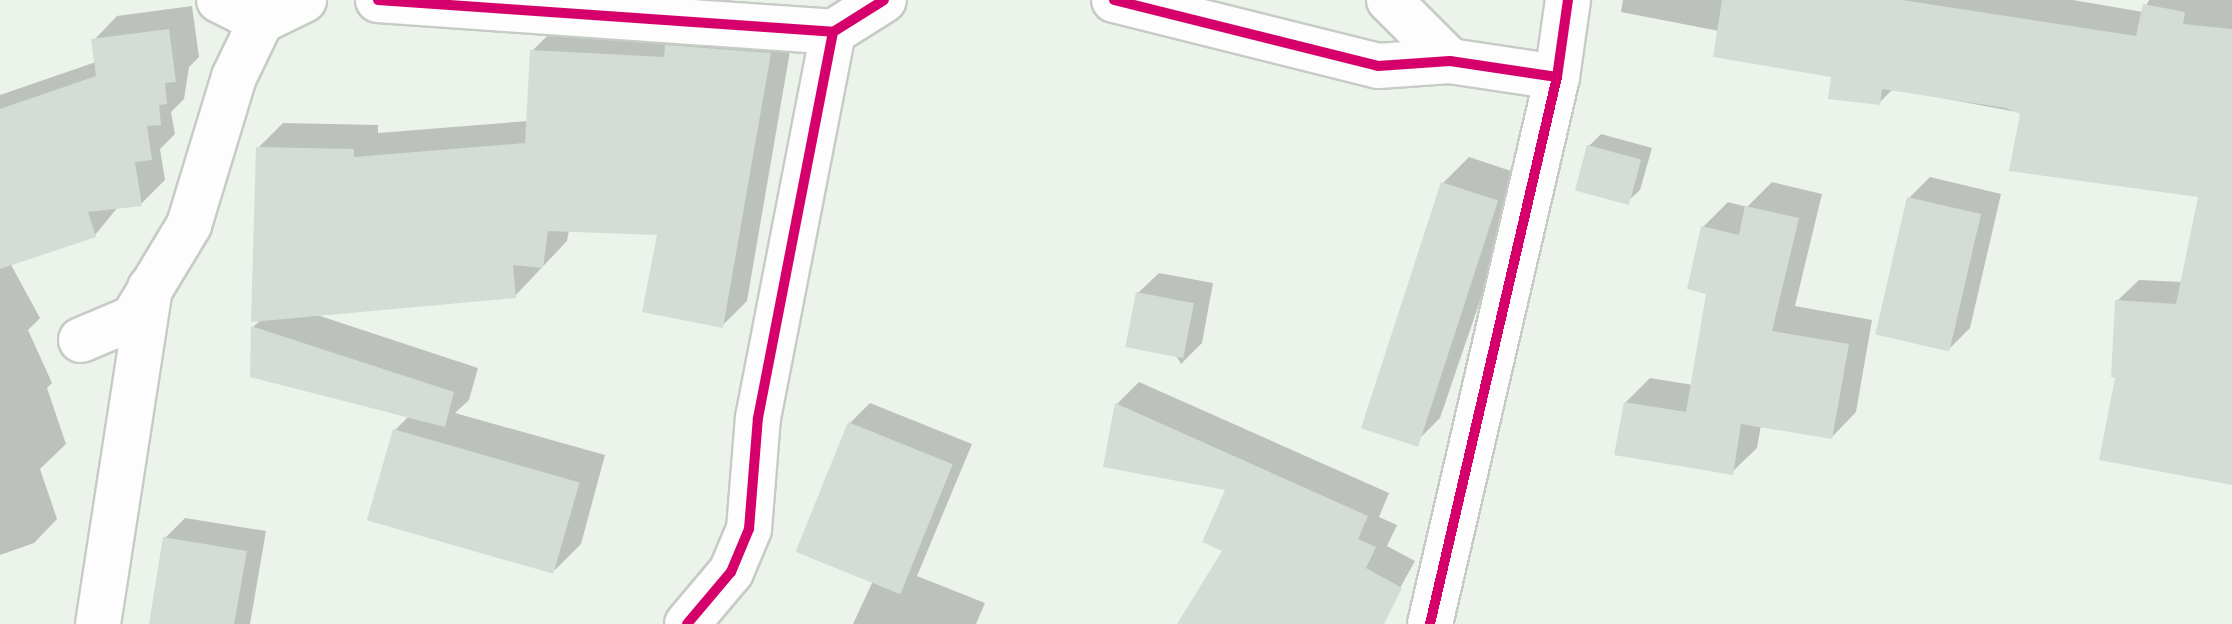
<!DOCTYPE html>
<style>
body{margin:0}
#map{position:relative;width:2232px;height:624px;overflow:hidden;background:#ebf3ea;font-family:Cabin,sans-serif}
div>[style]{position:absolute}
.shadow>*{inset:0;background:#0003}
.building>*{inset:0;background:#d4dcd6;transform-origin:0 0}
.roads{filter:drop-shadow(2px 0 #c6ccc5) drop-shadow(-2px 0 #c6ccc5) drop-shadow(0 2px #c6ccc5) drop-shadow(0 -2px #c6ccc5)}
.street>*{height:44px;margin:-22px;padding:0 22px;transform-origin:22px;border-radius:22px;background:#fcfdfc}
.secondary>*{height:44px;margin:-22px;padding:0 22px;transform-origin:22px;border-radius:22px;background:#fcfdfc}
.cycleway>*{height:10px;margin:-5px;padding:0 5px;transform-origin:5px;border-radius:5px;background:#d6006c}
span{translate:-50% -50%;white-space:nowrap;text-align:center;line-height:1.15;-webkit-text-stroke:8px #fff;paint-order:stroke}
</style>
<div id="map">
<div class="shadow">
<div style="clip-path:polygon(1623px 0,2073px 0,2143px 12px,2149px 0,2232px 0,2232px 483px,2117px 376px,2117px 301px,2139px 280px,2183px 282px,2201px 195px,2022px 113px,1893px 89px,1879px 103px,1833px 75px,1719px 31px,1621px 12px)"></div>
<div style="clip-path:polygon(192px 6px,199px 57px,189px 67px,184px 99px,171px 112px,175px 134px,160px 149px,165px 180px,141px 204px,118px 207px,95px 235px,10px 263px,40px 318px,28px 330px,52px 383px,47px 388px,66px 444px,40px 469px,57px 519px,34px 543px,0 555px,0 95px,96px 62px,94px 40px,117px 16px)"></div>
<div style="clip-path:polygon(557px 26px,794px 28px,747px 301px,722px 326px,659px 233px,569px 230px,567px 241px,515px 296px,314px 314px,478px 368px,469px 400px,455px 413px,605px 455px,581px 544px,555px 570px,395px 430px,409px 416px,253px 327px,262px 319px,258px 148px,283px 123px,378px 125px,378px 133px,528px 121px,532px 51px)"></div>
<div style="clip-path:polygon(1601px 134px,1652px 148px,1640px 190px,1628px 201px,1589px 146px)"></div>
<div style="clip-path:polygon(1469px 157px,1523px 175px,1440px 418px,1414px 444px,1443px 183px)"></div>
<div style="clip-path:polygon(1930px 177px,2001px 194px,1970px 328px,1949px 349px,1909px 198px)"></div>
<div style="clip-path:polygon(1772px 182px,1822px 194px,1795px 306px,1872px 320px,1856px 412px,1832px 437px,1761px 425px,1757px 448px,1732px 472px,1625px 403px,1650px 378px,1693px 385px,1708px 292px,1703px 227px,1728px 202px,1747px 207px)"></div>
<div style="clip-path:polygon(1159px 273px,1213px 283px,1202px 343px,1181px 364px,1138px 293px)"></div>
<div style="clip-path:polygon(1139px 382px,1389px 493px,1379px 517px,1397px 525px,1387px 546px,1415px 561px,1380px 624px,1179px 624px,1225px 550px,1228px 489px,1105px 465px,1117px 404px)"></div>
<div style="clip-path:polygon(870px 403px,972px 444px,917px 576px,985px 603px,976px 624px,853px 624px,873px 581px,850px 423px)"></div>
<div style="clip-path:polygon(185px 518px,266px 531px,250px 624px,151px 624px,165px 538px)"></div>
</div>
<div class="building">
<div style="clip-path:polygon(1722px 0,1902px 0,2136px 36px,2143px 4px,2185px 12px,2183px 24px,2232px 29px,2232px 485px,2099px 460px,2115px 378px,2111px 377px,2115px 300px,2176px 304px,2198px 197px,2009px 171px,2020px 114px,2006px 108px,1882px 89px,1880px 105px,1828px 99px,1831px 77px,1713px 57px)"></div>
<div style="clip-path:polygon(169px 29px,176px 82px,165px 83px,167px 104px,159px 105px,161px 125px,147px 126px,152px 160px,135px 162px,142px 206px,88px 212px,96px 237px,0 269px,0 109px,96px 76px,91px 39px)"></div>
<div style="clip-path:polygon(665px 45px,771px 53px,723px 328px,642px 312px,657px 235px,548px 231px,543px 268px,513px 265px,516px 298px,251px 322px,256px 147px,354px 149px,354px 157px,525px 143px,530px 50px,664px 57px)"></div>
<div style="left:1587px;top:145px;width:56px;height:47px;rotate:15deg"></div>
<div style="left:1441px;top:182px;width:60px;height:259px;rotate:18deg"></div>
<div style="left:1907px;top:197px;width:76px;height:141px;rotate:13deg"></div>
<div style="clip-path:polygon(1745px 206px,1799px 218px,1772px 331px,1849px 344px,1832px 439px,1741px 424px,1733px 475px,1614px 455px,1624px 402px,1686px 412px,1706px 294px,1687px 289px,1701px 226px,1739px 235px)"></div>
<div style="left:1136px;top:292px;width:59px;height:56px;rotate:11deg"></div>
<div style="clip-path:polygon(251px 326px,454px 392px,445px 427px,250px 377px)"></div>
<div style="clip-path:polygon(1115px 403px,1368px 516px,1358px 539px,1376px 547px,1366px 568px,1402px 588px,1384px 624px,1177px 624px,1222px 551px,1202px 542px,1225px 490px,1103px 467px)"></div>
<div style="left:848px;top:422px;width:113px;height:140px;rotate:22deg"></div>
<div style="left:393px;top:429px;width:194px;height:95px;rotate:16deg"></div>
<div style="clip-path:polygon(163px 537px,247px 551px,234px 624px,149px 624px)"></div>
</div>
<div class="roads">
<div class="street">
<div style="left:219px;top:0;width:47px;rotate:26.6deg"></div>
<div style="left:378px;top:0;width:456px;rotate:4deg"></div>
<div style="left:833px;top:32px;width:60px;rotate:-32.1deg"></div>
<div style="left:1114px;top:0;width:272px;rotate:14deg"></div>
<div style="left:1378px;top:66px;width:72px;rotate:-4deg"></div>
<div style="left:1450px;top:61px;width:108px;rotate:8.5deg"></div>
<div style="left:1389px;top:0;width:86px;rotate:45deg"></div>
<div style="left:81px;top:340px;width:56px;rotate:-22.9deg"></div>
<div style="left:133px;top:318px;width:109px;rotate:-58.9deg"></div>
<div style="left:189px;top:225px;width:155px;rotate:-73.1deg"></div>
<div style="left:234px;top:77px;width:62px;rotate:-64.3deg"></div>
<div style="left:261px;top:21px;width:48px;rotate:-26deg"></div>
<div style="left:98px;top:624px;width:340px;rotate:-81.2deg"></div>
<div style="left:687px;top:624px;width:68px;rotate:-49.8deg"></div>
<div style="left:731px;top:572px;width:47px;rotate:-67.3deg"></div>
<div style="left:749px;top:529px;width:111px;rotate:-85.4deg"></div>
<div style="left:758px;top:418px;width:393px;rotate:-79deg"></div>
</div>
<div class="secondary">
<div style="left:1430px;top:624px;width:562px;rotate:-76.93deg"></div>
<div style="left:1557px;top:77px;width:78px;rotate:-81.9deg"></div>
</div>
</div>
<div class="cycleway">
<div style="left:378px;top:0;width:456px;rotate:4deg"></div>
<div style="left:833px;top:32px;width:60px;rotate:-32.1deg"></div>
<div style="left:1114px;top:0;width:272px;rotate:14deg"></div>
<div style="left:1378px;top:66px;width:72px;rotate:-4deg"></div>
<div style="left:1450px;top:61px;width:108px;rotate:8.5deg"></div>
<div style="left:687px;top:624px;width:68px;rotate:-49.8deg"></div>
<div style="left:731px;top:572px;width:47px;rotate:-67.3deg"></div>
<div style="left:749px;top:529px;width:111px;rotate:-85.4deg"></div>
<div style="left:758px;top:418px;width:393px;rotate:-79deg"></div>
<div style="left:1430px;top:624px;width:562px;rotate:-76.93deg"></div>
<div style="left:1557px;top:77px;width:78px;rotate:-81.9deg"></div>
</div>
</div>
